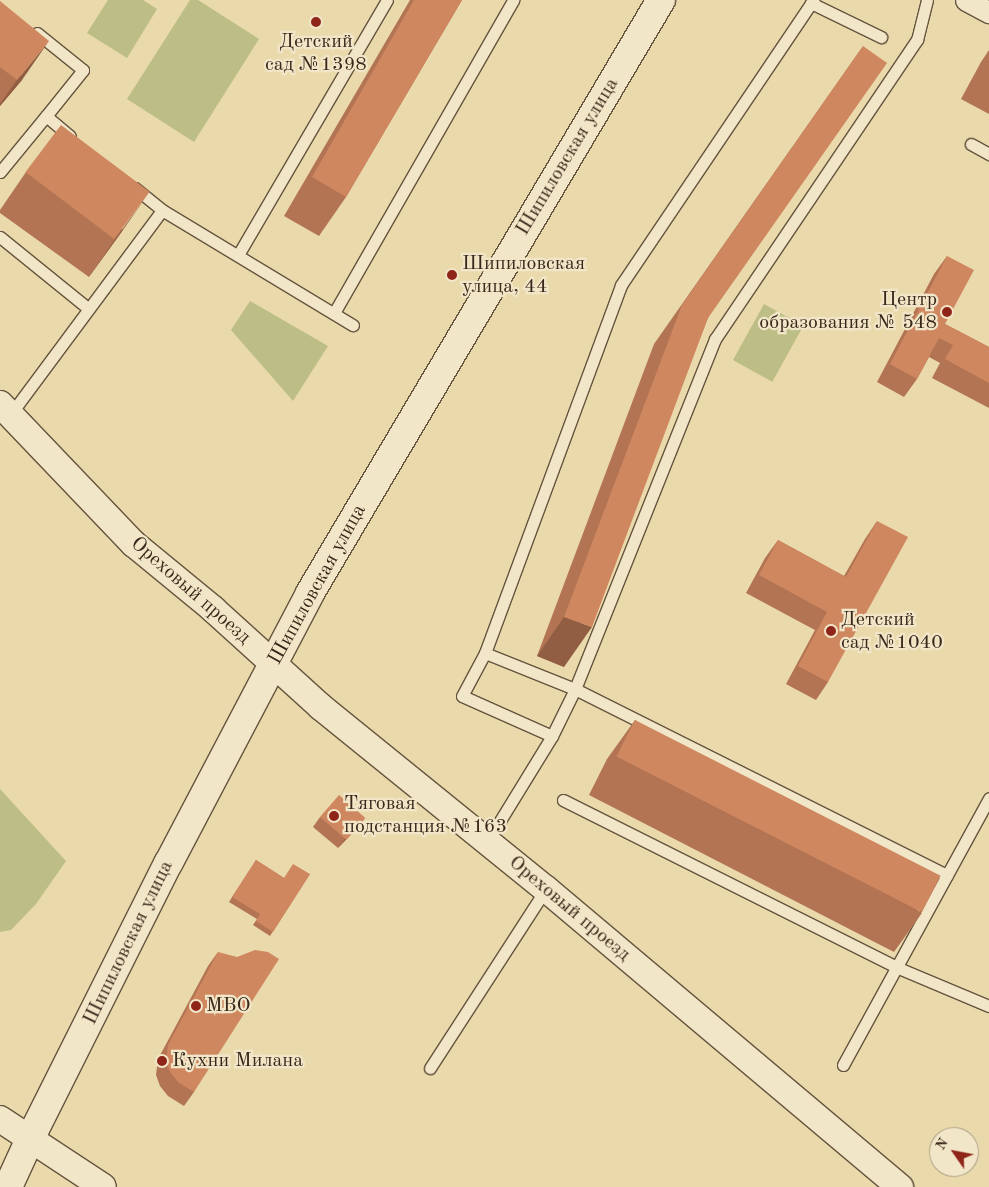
<!DOCTYPE html>
<meta charset="utf-8">
<style>
body{margin:0}
#map{position:relative;width:989px;height:1187px;overflow:hidden;background:#ead9ab;font-family:"Old Standard TT",serif}
div>[style]{position:absolute}
.green>*{inset:0;background:#bcbe86;transform-origin:0 0}
.roads{filter:drop-shadow(1px 0 #66543e) drop-shadow(-1px 0 #66543e) drop-shadow(0 1px #66543e) drop-shadow(0 -1px #66543e)}
.service>*{height:11px;margin:-5.5px;padding:0 5.5px;transform-origin:5.5px;border-radius:5.5px;background:#f1e6c8}
.minor>*{height:21px;margin:-10.5px;padding:0 10.5px;transform-origin:10.5px;border-radius:10.5px;background:#f1e6c8}
.tertiary>*{height:26px;margin:-13px;padding:0 13px;transform-origin:13px;border-radius:13px;background:#f1e6c8}
.secondary>*{height:28px;margin:-14px;padding:0 14px;transform-origin:14px;border-radius:14px;background:#f1e6c8}
.wall>*{inset:0;background:#b27453}
.shaded-wall>*{inset:0;background:#915e43}
.building>*{inset:0;background:#cf8760;transform-origin:0 0}
.dots>*{width:14px;height:14px;translate:-50% -50%;box-sizing:border-box;border:2px solid #f1e6c8;border-radius:50%}
span{translate:-50% -50%;white-space:nowrap;text-align:center;line-height:1.15;-webkit-text-stroke:4.5px #f1e6c8;paint-order:stroke}
.poi-label{font-size:20px;color:#3a271a}
.left{translate:0 -50%;text-align:left}
.right{translate:-100% -50%;text-align:right}
.street-label{font-size:20px;color:#3a271a}
.north{position:absolute;left:929px;top:1127px;width:50px;height:50px;box-sizing:border-box;background:#f1e6c8;border:1px solid #a89a82;border-radius:50%;rotate:303deg;font-size:14px;font-weight:700;line-height:20px;text-align:center;color:#3a271a}
.north::after{content:'';display:block;margin:auto;width:18px;height:22px;background:#8f2418;clip-path:polygon(50% 0,100% 100%,50% 72%,0 100%)}
</style>
<div id="map">
<div class="green">
<div style="clip-path:polygon(108px 0,143px 0,157px 9px,127px 58px,87px 33px)"></div>
<div style="clip-path:polygon(190px 0,198px 0,259px 39px,194px 142px,127px 99px)"></div>
<div style="clip-path:polygon(250px 301px,328px 346px,293px 401px,231px 330px)"></div>
<div style="left:764px;top:304px;width:45px;height:64px;rotate:29deg"></div>
<div style="clip-path:polygon(0 789px,66px 861px,36px 904px,11px 930px,0 932px)"></div>
</div>
<div class="roads">
<div class="service">
<div style="left:811px;top:3px;width:78px;rotate:25.9deg"></div>
<div style="left:37px;top:33px;width:59px;rotate:38.8deg"></div>
<div style="left:83px;top:70px;width:59px;rotate:128.8deg"></div>
<div style="left:46px;top:116px;width:31px;rotate:40deg"></div>
<div style="left:971px;top:144px;width:21px;rotate:29deg"></div>
<div style="left:0;top:172px;width:72px;rotate:-50.6deg"></div>
<div style="left:135px;top:188px;width:35px;rotate:39deg"></div>
<div style="left:162px;top:210px;width:223px;rotate:31.1deg"></div>
<div style="left:0;top:237px;width:114px;rotate:39deg"></div>
<div style="left:238px;top:255px;width:295px;rotate:-59.7deg"></div>
<div style="left:334px;top:313px;width:361px;rotate:-60.2deg"></div>
<div style="left:10px;top:415px;width:255px;rotate:-53.4deg"></div>
<div style="left:485px;top:653px;width:392px;rotate:-69.7deg"></div>
<div style="left:621px;top:285px;width:344px;rotate:-56deg"></div>
<div style="left:552px;top:736px;width:98px;rotate:-156deg"></div>
<div style="left:462px;top:696px;width:49px;rotate:-61.9deg"></div>
<div style="left:485px;top:653px;width:97px;rotate:21.8deg"></div>
<div style="left:575px;top:689px;width:416px;rotate:26.6deg"></div>
<div style="left:563px;top:800px;width:373px;rotate:26.6deg"></div>
<div style="left:896px;top:967px;width:101px;rotate:22.8deg"></div>
<div style="left:487px;top:842px;width:124px;rotate:-58.5deg"></div>
<div style="left:552px;top:736px;width:52px;rotate:-63.9deg"></div>
<div style="left:575px;top:689px;width:377px;rotate:-68.2deg"></div>
<div style="left:715px;top:339px;width:361px;rotate:-56deg"></div>
<div style="left:917px;top:40px;width:41px;rotate:-76deg"></div>
<div style="left:843px;top:1065px;width:304px;rotate:-61.3deg"></div>
<div style="left:430px;top:1068px;width:213px;rotate:-57.1deg"></div>
</div>
<div class="minor">
<div style="left:966px;top:0;width:26px;rotate:28deg"></div>
</div>
<div class="tertiary">
<div style="left:0;top:404px;width:194px;rotate:46.3deg"></div>
<div style="left:134px;top:544px;width:102px;rotate:39.4deg"></div>
<div style="left:213px;top:609px;width:146px;rotate:42.2deg"></div>
<div style="left:321px;top:707px;width:289px;rotate:39deg"></div>
<div style="left:546px;top:889px;width:463px;rotate:40.1deg"></div>
<div style="left:0;top:1119px;width:123px;rotate:33.4deg"></div>
</div>
<div class="secondary">
<div style="left:8px;top:1187px;width:53px;rotate:-65.4deg"></div>
<div style="left:30px;top:1139px;width:310px;rotate:-63.4deg"></div>
<div style="left:169px;top:862px;width:304px;rotate:-62.3deg"></div>
<div style="left:310px;top:593px;width:689px;rotate:-59.38deg"></div>
</div>
</div>
<div class="wall">
<div style="clip-path:polygon(410px 0,462px 0,346px 197px,319px 236px,284px 216px)"></div>
<div style="clip-path:polygon(0 1px,22px 80px,0 106px)"></div>
<div style="clip-path:polygon(863px 46px,708px 318px,564px 667px,537px 656px,654px 344px)"></div>
<div style="clip-path:polygon(989px 50px,989px 114px,961px 99px,981px 62px)"></div>
<div style="clip-path:polygon(26px 172px,123px 230px,89px 277px,0 213px,0 210px)"></div>
<div style="clip-path:polygon(947px 256px,945px 324px,989px 347px,989px 408px,932px 378px,940px 363px,929px 357px,917px 379px,904px 397px,877px 382px,934px 274px)"></div>
<div style="clip-path:polygon(877px 521px,828px 682px,816px 700px,786px 684px,815px 630px,746px 593px,765px 558px,778px 540px,844px 576px,865px 539px)"></div>
<div style="clip-path:polygon(635px 720px,922px 913px,894px 952px,589px 795px,607px 759px)"></div>
<div style="clip-path:polygon(320px 817px,358px 827px,338px 848px,313px 827px)"></div>
<div style="clip-path:polygon(256px 860px,284px 878px,310px 874px,270px 936px,253px 925px,257px 919px,229px 902px)"></div>
<div style="clip-path:polygon(218px 952px,194px 1092px,184px 1106px,168px 1096px,160px 1086px,156px 1075px,158px 1059px,208px 966px)"></div>
</div>
<div class="shaded-wall">
<div style="clip-path:polygon(49px 41px,22px 80px,0 106px,0 104px,17px 80px)"></div>
<div style="clip-path:polygon(150px 191px,123px 230px,89px 277px,116px 238px)"></div>
<div style="clip-path:polygon(564px 617px,592px 627px,564px 667px,537px 656px)"></div>
<div style="clip-path:polygon(365px 818px,358px 827px,338px 848px,345px 839px)"></div>
</div>
<div class="building">
<div style="clip-path:polygon(414px 0,462px 0,346px 197px,312px 177px)"></div>
<div style="clip-path:polygon(0 1px,49px 41px,17px 80px,0 67px)"></div>
<div style="clip-path:polygon(863px 46px,887px 63px,708px 318px,592px 627px,564px 617px,682px 305px)"></div>
<div style="left:61px;top:125px;width:111px;height:59px;rotate:37deg"></div>
<div style="clip-path:polygon(947px 256px,974px 270px,945px 324px,989px 347px,989px 383px,945px 359px,953px 345px,939px 338px,917px 379px,890px 364px)"></div>
<div style="clip-path:polygon(877px 521px,908px 537px,828px 682px,798px 666px,827px 612px,759px 575px,778px 540px,846px 577px)"></div>
<div style="left:635px;top:720px;width:343px;height:41px;rotate:27deg"></div>
<div style="left:339px;top:795px;width:35px;height:29px;rotate:41deg"></div>
<div style="clip-path:polygon(256px 860px,284px 878px,293px 864px,310px 874px,273px 932px,256px 921px,260px 914px,232px 897px)"></div>
<div style="clip-path:polygon(255px 950px,268px 952px,279px 959px,194px 1092px,178px 1082px,170px 1072px,166px 1061px,168px 1045px,218px 952px,237px 957px)"></div>
</div>
<div class="dots">
<div style="left:316px;top:22px;background:#8f2418"></div>
<div style="left:452px;top:275px;background:#8f2418"></div>
<div style="left:947px;top:312px;background:#8f2418"></div>
<div style="left:831px;top:631px;background:#8f2418"></div>
<div style="left:334px;top:816px;background:#8f2418"></div>
<div style="left:196px;top:1006px;background:#8f2418"></div>
<div style="left:162px;top:1061px;background:#8f2418"></div>
</div>
<div class="poi-label">
<span style="left:316px;top:54px">Детский<br>сад №1398</span>
<span class="left" style="left:462px;top:276px">Шипиловская<br>улица, 44</span>
<span class="right" style="left:937px;top:312px">Центр<br>образования № 548</span>
<span class="left" style="left:841px;top:632px">Детский<br>сад №1040</span>
<span class="left" style="left:344px;top:816px">Тяговая<br>подстанция №163</span>
<span class="left" style="left:206px;top:1006px">МВО</span>
<span class="left" style="left:172px;top:1061px">Кухни Милана</span>
</div>
<div class="street-label">
<span style="left:568px;top:157px;rotate:-59deg">Шипиловская улица</span>
<span style="left:318px;top:585px;rotate:-61deg">Шипиловская улица</span>
<span style="left:190px;top:591px;rotate:41deg">Ореховый проезд</span>
<span style="left:569px;top:909px;rotate:40deg">Ореховый проезд</span>
<span style="left:129px;top:943px;rotate:-64deg">Шипиловская улица</span>
</div>
<div class="north">N</div>
</div>
